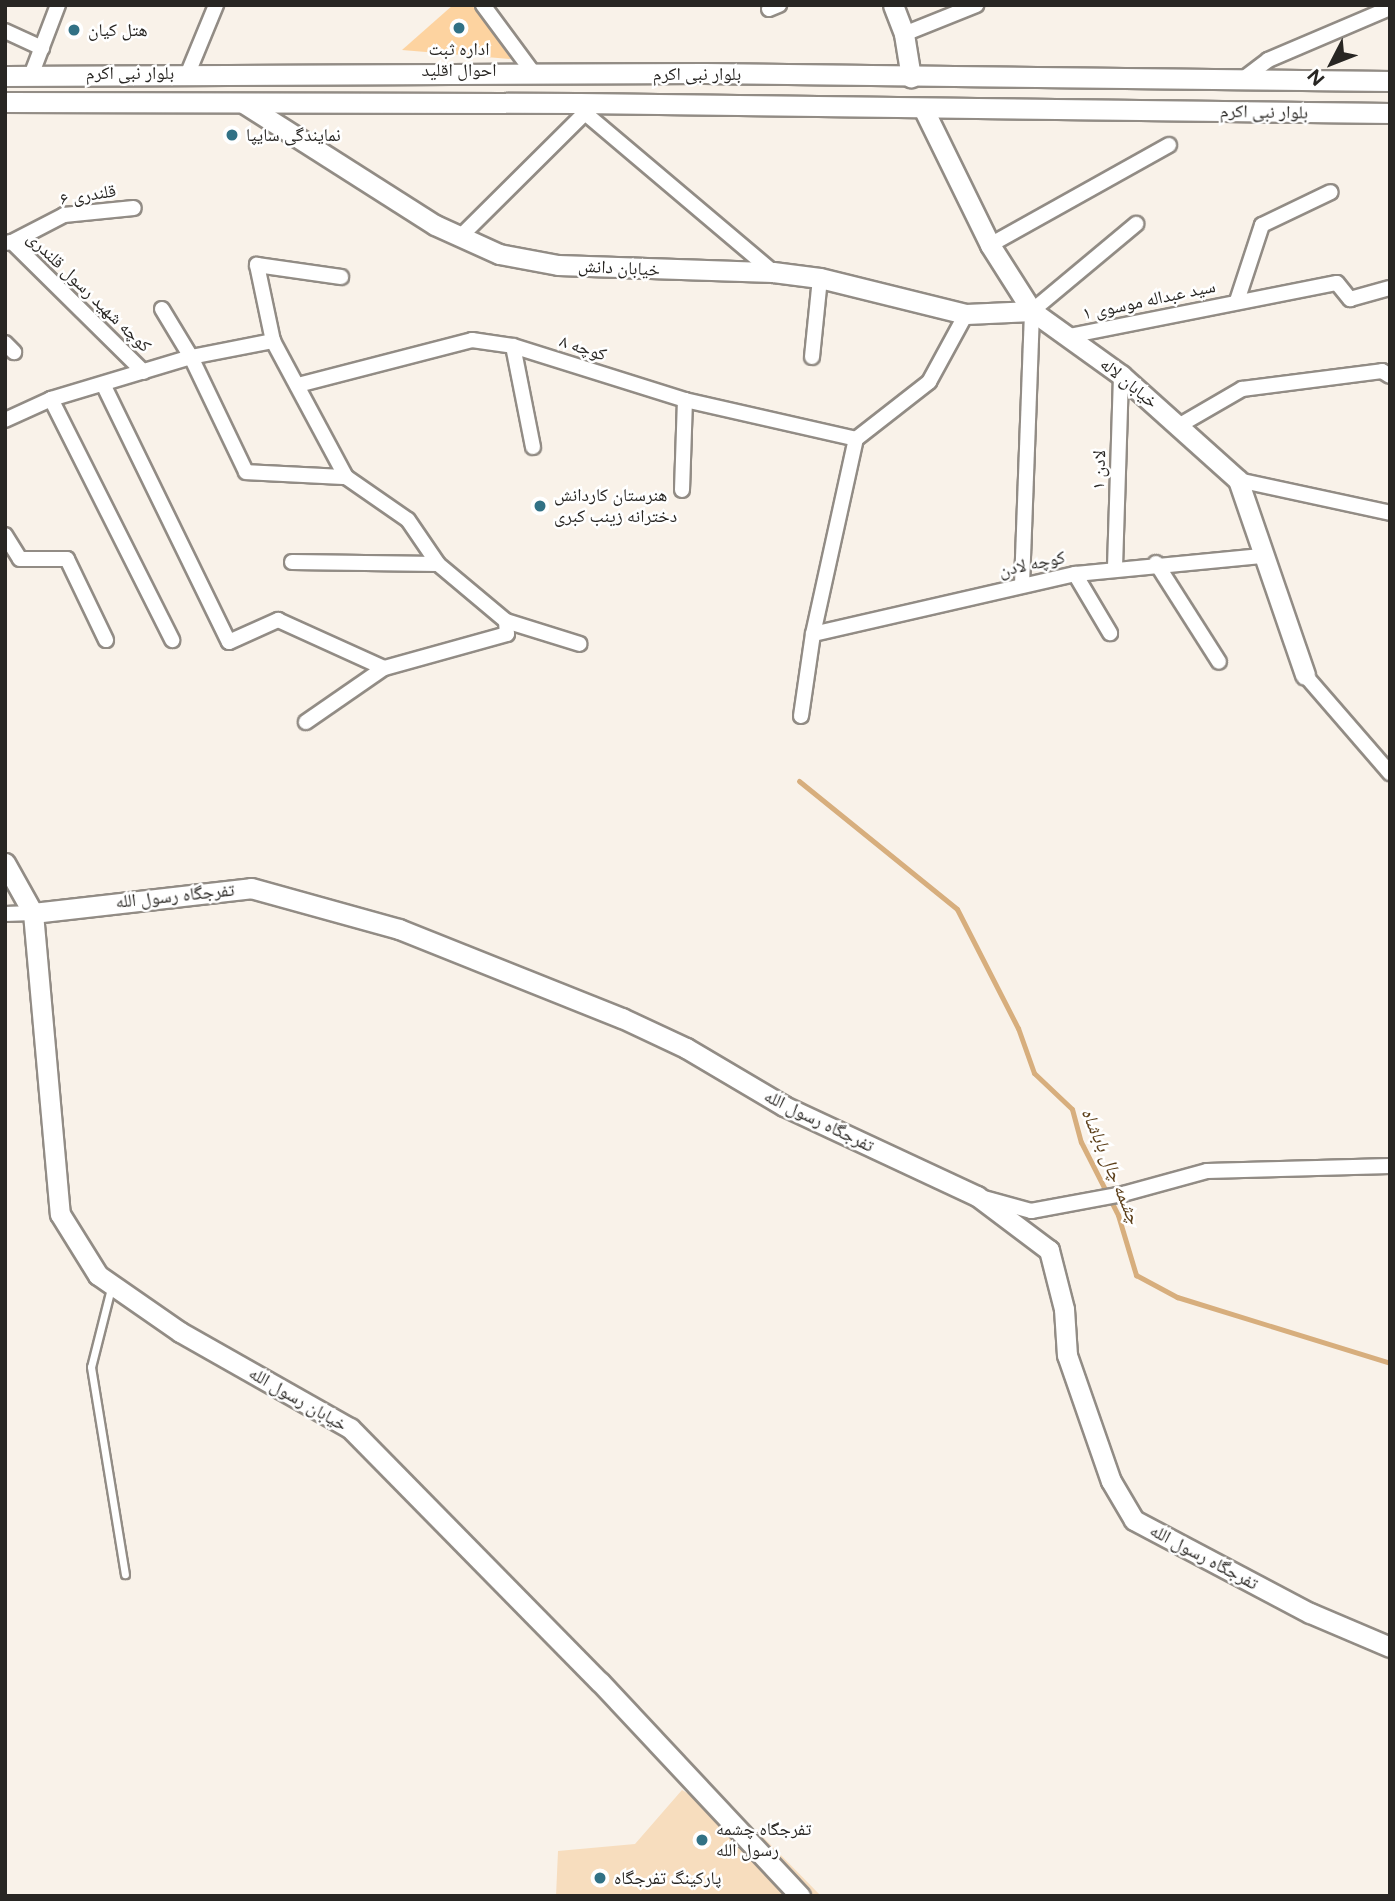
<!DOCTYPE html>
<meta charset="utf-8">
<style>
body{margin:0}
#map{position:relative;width:1395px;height:1901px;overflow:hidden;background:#f9f2e9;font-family:Figtree,"Noto Naskh Arabic",sans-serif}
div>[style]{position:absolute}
.green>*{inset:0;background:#f7ddbe}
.stream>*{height:5px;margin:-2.5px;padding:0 2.5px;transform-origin:2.5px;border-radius:2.5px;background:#d7ae7d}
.building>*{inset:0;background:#fdd3a0}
.roads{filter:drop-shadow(2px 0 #928c85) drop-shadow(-2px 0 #928c85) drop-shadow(0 2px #928c85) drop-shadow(0 -2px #928c85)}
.lane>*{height:7px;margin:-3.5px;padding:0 3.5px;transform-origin:3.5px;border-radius:3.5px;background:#fff}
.street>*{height:14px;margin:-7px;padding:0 7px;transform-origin:7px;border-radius:7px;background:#fff}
.secondary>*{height:19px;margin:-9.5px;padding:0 9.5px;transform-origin:9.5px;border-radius:9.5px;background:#fff}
.dots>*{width:19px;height:19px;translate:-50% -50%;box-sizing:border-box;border:4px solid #fff;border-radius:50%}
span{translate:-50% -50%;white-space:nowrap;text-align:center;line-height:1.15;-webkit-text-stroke:5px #fff;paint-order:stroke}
.poi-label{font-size:18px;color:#282623}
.left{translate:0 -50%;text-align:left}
.street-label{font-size:18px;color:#282623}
.water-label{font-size:19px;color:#5c3f19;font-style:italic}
.frame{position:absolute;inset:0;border:7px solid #282623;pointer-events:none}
.north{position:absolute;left:1297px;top:28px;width:70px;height:70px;-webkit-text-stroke:5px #fff;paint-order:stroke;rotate:228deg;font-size:19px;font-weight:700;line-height:28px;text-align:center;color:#282623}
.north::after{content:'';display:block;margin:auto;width:24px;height:32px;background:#282623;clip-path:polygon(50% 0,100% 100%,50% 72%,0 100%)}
</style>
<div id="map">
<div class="green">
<div style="clip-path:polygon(682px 1790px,761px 1835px,821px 1896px,556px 1896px,558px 1851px,635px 1844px)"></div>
</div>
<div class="stream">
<div style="left:799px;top:781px;width:203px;rotate:39deg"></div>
<div style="left:957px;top:909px;width:134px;rotate:62.9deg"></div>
<div style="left:1018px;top:1028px;width:48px;rotate:70.4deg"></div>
<div style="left:1034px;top:1073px;width:52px;rotate:43.5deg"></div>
<div style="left:1072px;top:1109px;width:34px;rotate:75deg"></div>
<div style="left:1081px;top:1142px;width:82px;rotate:63.1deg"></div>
<div style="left:1118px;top:1215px;width:63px;rotate:73.3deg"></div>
<div style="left:1136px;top:1275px;width:47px;rotate:28.2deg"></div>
<div style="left:1177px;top:1297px;width:223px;rotate:17.2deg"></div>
</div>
<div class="building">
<div style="clip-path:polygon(453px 5px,472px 5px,511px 59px,402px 50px)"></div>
</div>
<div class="roads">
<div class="lane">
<div style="left:111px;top:1288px;width:81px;rotate:104.2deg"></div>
<div style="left:91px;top:1367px;width:210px;rotate:80.7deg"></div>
</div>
<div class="street">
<div style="left:483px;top:5px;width:86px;rotate:53.5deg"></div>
<div style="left:769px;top:9px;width:11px;rotate:-22deg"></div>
<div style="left:5px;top:31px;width:41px;rotate:24.7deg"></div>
<div style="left:904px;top:34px;width:78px;rotate:-21.9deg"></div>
<div style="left:32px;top:73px;width:73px;rotate:-69.1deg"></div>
<div style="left:188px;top:73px;width:74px;rotate:-67.6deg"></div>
<div style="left:1243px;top:79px;width:31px;rotate:-37deg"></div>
<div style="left:1268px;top:60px;width:133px;rotate:-23.1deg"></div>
<div style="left:579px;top:103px;width:12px;rotate:59deg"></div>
<div style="left:585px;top:113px;width:246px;rotate:40.2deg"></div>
<div style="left:460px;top:237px;width:176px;rotate:-44.8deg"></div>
<div style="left:12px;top:242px;width:59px;rotate:-27.4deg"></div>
<div style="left:64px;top:215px;width:70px;rotate:-5.7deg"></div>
<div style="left:5px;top:243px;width:7px;rotate:-8deg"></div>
<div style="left:12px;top:242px;width:185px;rotate:44.6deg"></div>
<div style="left:990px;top:245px;width:205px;rotate:-29.2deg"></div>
<div style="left:1237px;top:301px;width:80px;rotate:-71.8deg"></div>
<div style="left:1262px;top:225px;width:76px;rotate:-25.6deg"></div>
<div style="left:162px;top:309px;width:56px;rotate:58.9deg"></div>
<div style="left:191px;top:357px;width:127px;rotate:64.4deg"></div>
<div style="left:246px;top:472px;width:100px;rotate:2.9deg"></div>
<div style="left:1069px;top:336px;width:273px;rotate:-11.2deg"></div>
<div style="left:1337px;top:283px;width:21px;rotate:51deg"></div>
<div style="left:1350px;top:299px;width:41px;rotate:-15.4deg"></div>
<div style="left:273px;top:341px;width:78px;rotate:-101.9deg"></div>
<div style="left:257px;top:265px;width:85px;rotate:8.1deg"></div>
<div style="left:5px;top:343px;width:13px;rotate:45deg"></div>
<div style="left:513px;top:346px;width:103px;rotate:78.8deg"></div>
<div style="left:812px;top:357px;width:79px;rotate:-84.2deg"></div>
<div style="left:103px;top:384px;width:287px;rotate:64deg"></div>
<div style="left:229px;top:642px;width:54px;rotate:-24.2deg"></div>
<div style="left:278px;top:620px;width:116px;rotate:24.4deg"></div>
<div style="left:298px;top:385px;width:180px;rotate:-14.5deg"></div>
<div style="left:472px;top:340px;width:41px;rotate:8.3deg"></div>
<div style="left:513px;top:346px;width:180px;rotate:17.4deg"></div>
<div style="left:685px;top:400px;width:175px;rotate:12.8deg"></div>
<div style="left:51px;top:399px;width:270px;rotate:63.3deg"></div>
<div style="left:5px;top:420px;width:51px;rotate:-24.5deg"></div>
<div style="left:51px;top:399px;width:146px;rotate:-16.7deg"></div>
<div style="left:191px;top:357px;width:84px;rotate:-11deg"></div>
<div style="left:273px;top:341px;width:154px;rotate:61.8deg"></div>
<div style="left:346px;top:477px;width:75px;rotate:34.7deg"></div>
<div style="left:408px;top:520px;width:53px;rotate:55.7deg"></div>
<div style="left:438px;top:564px;width:89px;rotate:40deg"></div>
<div style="left:506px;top:621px;width:13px;rotate:86deg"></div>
<div style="left:507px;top:634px;width:128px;rotate:164.5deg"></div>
<div style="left:384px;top:668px;width:95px;rotate:145.3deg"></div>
<div style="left:1180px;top:425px;width:72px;rotate:-30.1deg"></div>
<div style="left:1242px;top:389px;width:141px;rotate:-7.3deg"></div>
<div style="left:1382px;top:371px;width:9px;rotate:32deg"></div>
<div style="left:1238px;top:480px;width:156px;rotate:12.2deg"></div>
<div style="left:682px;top:490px;width:90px;rotate:-88.1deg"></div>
<div style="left:5px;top:535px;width:28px;rotate:58deg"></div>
<div style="left:20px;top:559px;width:47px"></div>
<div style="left:67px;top:559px;width:90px;rotate:64.3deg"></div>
<div style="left:292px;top:562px;width:146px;rotate:0.8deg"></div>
<div style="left:1156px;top:563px;width:117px;rotate:57.5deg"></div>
<div style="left:1115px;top:567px;width:192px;rotate:-88.2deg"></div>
<div style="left:1075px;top:574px;width:69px;rotate:59.3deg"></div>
<div style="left:1022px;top:585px;width:274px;rotate:-87.9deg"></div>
<div style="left:1032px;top:311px;width:136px;rotate:-39.9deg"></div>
<div style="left:506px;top:621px;width:77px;rotate:17.3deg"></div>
<div style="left:813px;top:634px;width:269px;rotate:-12.9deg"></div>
<div style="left:1075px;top:574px;width:188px;rotate:-5.5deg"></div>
<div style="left:1305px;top:675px;width:130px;rotate:49.1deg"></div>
<div style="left:801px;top:716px;width:83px;rotate:-81.7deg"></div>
<div style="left:813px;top:634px;width:200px;rotate:-77.6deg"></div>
<div style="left:856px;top:439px;width:93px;rotate:-38deg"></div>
<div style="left:929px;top:382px;width:77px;rotate:-61.4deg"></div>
<div style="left:5px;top:914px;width:28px;rotate:-2deg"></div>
<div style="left:984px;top:1198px;width:49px;rotate:15.5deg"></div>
<div style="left:1031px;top:1211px;width:94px;rotate:-10.5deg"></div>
<div style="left:1123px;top:1194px;width:87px;rotate:-15.3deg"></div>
<div style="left:1207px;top:1171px;width:183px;rotate:-1.6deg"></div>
</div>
<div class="secondary">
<div style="left:893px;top:5px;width:31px;rotate:69deg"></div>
<div style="left:904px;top:34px;width:44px;rotate:80.8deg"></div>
<div style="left:5px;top:76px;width:699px;rotate:-0.25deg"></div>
<div style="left:704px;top:73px;width:686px;rotate:0.67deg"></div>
<div style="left:5px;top:102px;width:574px;rotate:0.1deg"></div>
<div style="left:579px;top:103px;width:811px;rotate:0.71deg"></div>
<div style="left:245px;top:104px;width:225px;rotate:32.5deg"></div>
<div style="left:435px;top:225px;width:70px;rotate:24.4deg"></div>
<div style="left:499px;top:254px;width:60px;rotate:10.6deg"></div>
<div style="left:558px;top:265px;width:215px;rotate:1.9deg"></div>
<div style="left:773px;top:272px;width:47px;rotate:7.3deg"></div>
<div style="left:820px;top:278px;width:150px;rotate:13.9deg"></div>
<div style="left:966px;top:314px;width:66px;rotate:-2.6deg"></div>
<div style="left:923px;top:108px;width:153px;rotate:63.9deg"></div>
<div style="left:990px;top:245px;width:78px;rotate:57.5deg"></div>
<div style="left:1032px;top:311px;width:110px;rotate:35.7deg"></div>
<div style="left:1121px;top:375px;width:157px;rotate:41.9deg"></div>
<div style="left:1238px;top:480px;width:206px;rotate:71deg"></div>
<div style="left:5px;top:863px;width:57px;rotate:60.8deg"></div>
<div style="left:33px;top:913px;width:302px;rotate:84.9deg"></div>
<div style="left:60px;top:1214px;width:72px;rotate:58.1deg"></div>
<div style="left:98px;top:1275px;width:100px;rotate:34.8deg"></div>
<div style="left:180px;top:1332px;width:195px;rotate:29.5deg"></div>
<div style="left:350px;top:1428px;width:356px;rotate:45.5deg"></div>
<div style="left:600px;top:1682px;width:293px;rotate:46.9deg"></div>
<div style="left:33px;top:913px;width:219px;rotate:-6.5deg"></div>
<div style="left:251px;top:888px;width:154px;rotate:15.5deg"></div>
<div style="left:399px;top:929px;width:240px;rotate:21.8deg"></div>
<div style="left:622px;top:1018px;width:71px;rotate:25.1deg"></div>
<div style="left:686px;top:1048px;width:114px;rotate:30.6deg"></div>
<div style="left:784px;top:1106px;width:213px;rotate:25deg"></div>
<div style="left:977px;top:1196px;width:90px;rotate:36.9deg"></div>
<div style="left:1049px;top:1250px;width:61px;rotate:75.7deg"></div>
<div style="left:1064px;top:1309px;width:46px;rotate:86.3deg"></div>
<div style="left:1067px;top:1355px;width:133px;rotate:70.8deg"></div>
<div style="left:1111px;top:1481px;width:45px;rotate:59.5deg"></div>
<div style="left:1134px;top:1520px;width:199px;rotate:27.9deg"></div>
<div style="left:1310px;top:1613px;width:87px;rotate:23deg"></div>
</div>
</div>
<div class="dots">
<div style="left:459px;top:28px;background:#317185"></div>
<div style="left:74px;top:30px;background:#317185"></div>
<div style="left:232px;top:135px;background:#317185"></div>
<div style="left:540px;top:506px;background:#317185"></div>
<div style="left:702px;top:1840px;background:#317185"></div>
<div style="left:600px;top:1878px;background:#317185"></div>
</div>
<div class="poi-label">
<span class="left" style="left:88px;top:30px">هتل کیان</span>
<span style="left:459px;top:60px">اداره ثبت<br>احوال اقلید</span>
<span class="left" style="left:246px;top:135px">نمایندگی سایپا</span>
<span class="left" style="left:554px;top:506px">هنرستان کاردانش<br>دخترانه زینب کبری</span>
<span class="left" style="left:716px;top:1840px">تفرجگاه چشمه<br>رسول الله</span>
<span class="left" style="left:614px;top:1878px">پارکینگ تفرجگاه</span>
</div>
<div class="street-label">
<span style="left:130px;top:73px">بلوار نبی اکرم</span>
<span style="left:697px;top:74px">بلوار نبی اکرم</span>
<span style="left:1264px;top:112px;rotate:1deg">بلوار نبی اکرم</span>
<span style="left:88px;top:195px;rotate:-9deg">قلندری ۶</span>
<span style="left:619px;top:268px;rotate:3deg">خیابان دانش</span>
<span style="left:89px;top:292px;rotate:44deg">کوچه شهید رسول قلندری</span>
<span style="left:1149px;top:300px;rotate:-12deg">سید عبداله موسوی ۱</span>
<span style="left:583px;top:348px;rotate:18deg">کوچه ۸</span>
<span style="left:1129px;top:383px;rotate:39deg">خیابان لاله</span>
<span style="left:1099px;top:470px;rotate:-88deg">لادن ۱</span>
<span style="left:1032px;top:564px;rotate:-12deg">کوچه لادن</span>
<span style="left:175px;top:896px;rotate:-6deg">تفرجگاه رسول الله</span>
<span style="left:819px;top:1121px;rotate:26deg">تفرجگاه رسول الله</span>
<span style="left:298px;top:1399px;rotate:30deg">خیابان رسول الله</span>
<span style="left:1204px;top:1557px;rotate:28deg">تفرجگاه رسول الله</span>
</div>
<div class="water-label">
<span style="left:1111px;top:1166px;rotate:67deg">چشمه چال باباشاه</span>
</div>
<div class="frame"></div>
<div class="north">N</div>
</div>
